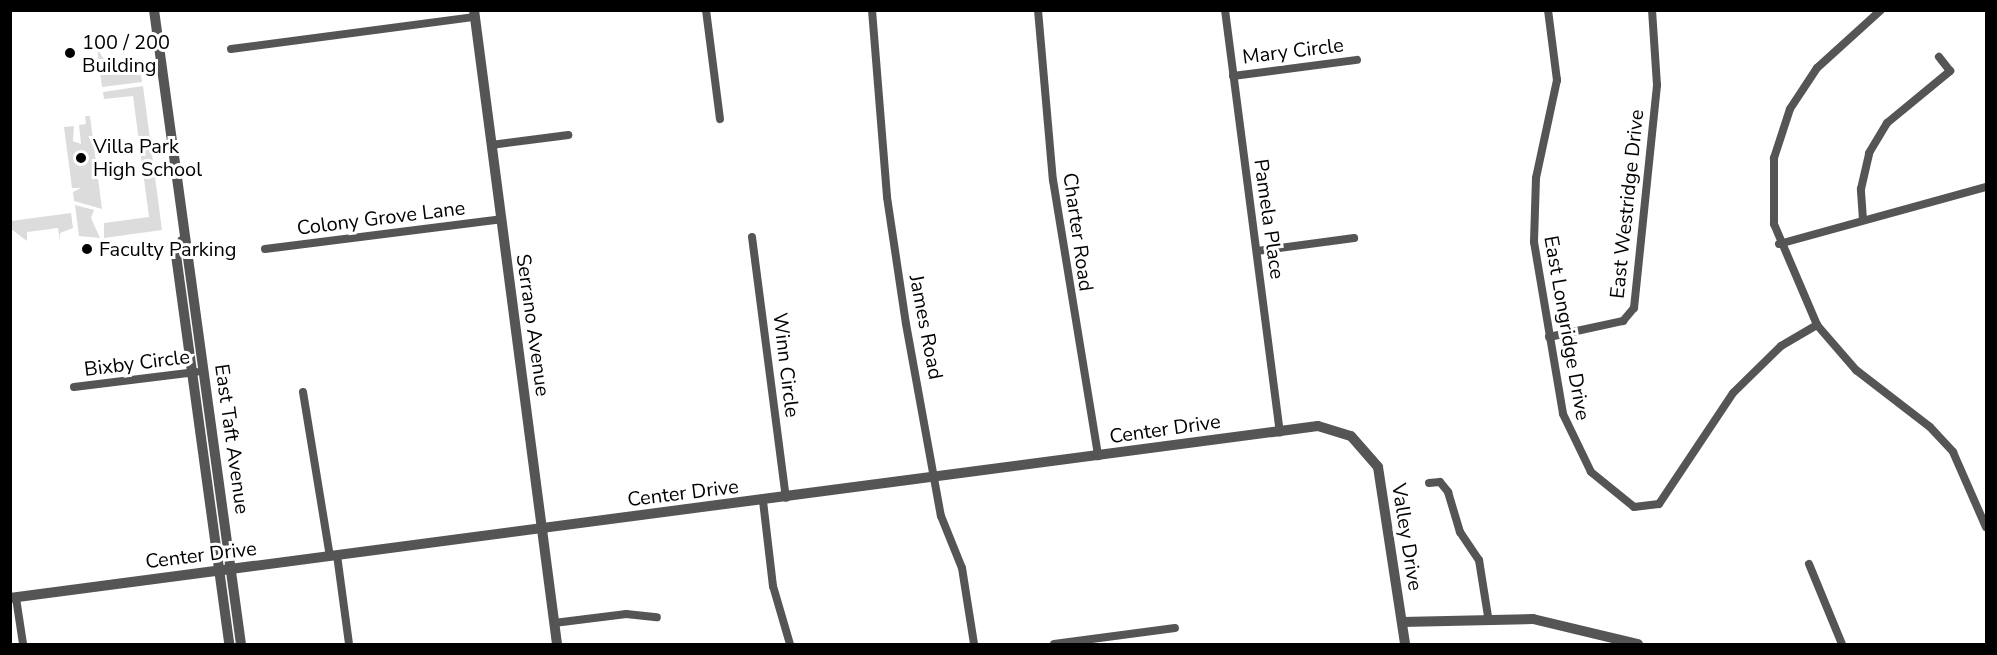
<!DOCTYPE html>
<style>
body{margin:0}
#map{position:relative;width:1997px;height:655px;overflow:hidden;background:#fff;font-family:"Nunito Sans",sans-serif}
div>[style]{position:absolute}
.green>*{inset:0;background:#dcdcdc}
.minor>*{height:8px;margin:-4px;padding:0 4px;transform-origin:4px;border-radius:4px;background:#555}
.tertiary>*{height:10px;margin:-5px;padding:0 5px;transform-origin:5px;border-radius:5px;background:#555}
.dots>*{width:16px;height:16px;translate:-50% -50%;box-sizing:border-box;border:3px solid #fff;border-radius:50%}
span{translate:-50% -50%;white-space:nowrap;text-align:center;line-height:1.15;-webkit-text-stroke:6px #fff;paint-order:stroke}
.poi-label{font-size:20px;color:#000}
.left{translate:0 -50%;text-align:left}
.street-label{font-size:20px;color:#000}
.frame{position:absolute;inset:0;border:12px solid #000;pointer-events:none}
</style>
<div id="map">
<div class="green">
<div style="clip-path:polygon(97px 48px,112px 72px,141px 75px,142px 82px,102px 87px)"></div>
<div style="clip-path:polygon(143px 86px,162px 230px,104px 238px,104px 223px,149px 217px,133px 96px,104px 99px,103px 92px)"></div>
<div style="clip-path:polygon(85px 116px,90px 116px,102px 209px,74px 201px,73px 192px,81px 188px,72px 188px,64px 127px,74px 126px,73px 141px,81px 144px,79px 125px,86px 124px)"></div>
<div style="clip-path:polygon(75px 205px,94px 210px,91px 218px,100px 238px,79px 236px)"></div>
<div style="clip-path:polygon(71px 213px,73px 228px,60px 233px,60px 241px,58px 228px,27px 232px,27px 241px,11px 229px,11px 221px)"></div>
</div>
<div class="minor">
<div style="left:706px;top:10px;width:110px;rotate:82.7deg"></div>
<div style="left:872px;top:10px;width:188px;rotate:85.4deg"></div>
<div style="left:887px;top:197px;width:128px;rotate:81.5deg"></div>
<div style="left:906px;top:324px;width:195px;rotate:79.7deg"></div>
<div style="left:941px;top:516px;width:56px;rotate:68deg"></div>
<div style="left:962px;top:568px;width:77px;rotate:81deg"></div>
<div style="left:1038px;top:10px;width:171px;rotate:85deg"></div>
<div style="left:1053px;top:180px;width:280px;rotate:80.7deg"></div>
<div style="left:1225px;top:10px;width:426px;rotate:82.6deg"></div>
<div style="left:1548px;top:10px;width:71px;rotate:82.7deg"></div>
<div style="left:1557px;top:80px;width:100px;rotate:102.1deg"></div>
<div style="left:1536px;top:178px;width:64px;rotate:91.8deg"></div>
<div style="left:1534px;top:242px;width:174px;rotate:80.4deg"></div>
<div style="left:1563px;top:414px;width:64px;rotate:64.2deg"></div>
<div style="left:1591px;top:472px;width:55px;rotate:39.1deg"></div>
<div style="left:1634px;top:507px;width:25px;rotate:-7deg"></div>
<div style="left:1659px;top:504px;width:133px;rotate:-56.3deg"></div>
<div style="left:1733px;top:393px;width:67px;rotate:-44.4deg"></div>
<div style="left:1781px;top:346px;width:42px;rotate:-30.3deg"></div>
<div style="left:1881px;top:10px;width:86px;rotate:137.8deg"></div>
<div style="left:1817px;top:68px;width:49px;rotate:123.4deg"></div>
<div style="left:1790px;top:109px;width:52px;rotate:108.1deg"></div>
<div style="left:1774px;top:158px;width:66px;rotate:90deg"></div>
<div style="left:1774px;top:224px;width:110px;rotate:66.9deg"></div>
<div style="left:1817px;top:325px;width:60px;rotate:49.1deg"></div>
<div style="left:1856px;top:370px;width:93px;rotate:37.6deg"></div>
<div style="left:1930px;top:427px;width:34px;rotate:47deg"></div>
<div style="left:1953px;top:452px;width:82px;rotate:66.3deg"></div>
<div style="left:231px;top:49px;width:246px;rotate:-7.5deg"></div>
<div style="left:1233px;top:76px;width:125px;rotate:-7.4deg"></div>
<div style="left:491px;top:145px;width:78px;rotate:-7.4deg"></div>
<div style="left:1863px;top:220px;width:31px;rotate:-94deg"></div>
<div style="left:1861px;top:189px;width:37px;rotate:-77deg"></div>
<div style="left:1869px;top:153px;width:35px;rotate:-59deg"></div>
<div style="left:1887px;top:123px;width:82px;rotate:-39.5deg"></div>
<div style="left:1950px;top:71px;width:18px;rotate:-128deg"></div>
<div style="left:752px;top:237px;width:263px;rotate:82.6deg"></div>
<div style="left:1779px;top:244px;width:215px;rotate:-15.4deg"></div>
<div style="left:265px;top:249px;width:238px;rotate:-7.2deg"></div>
<div style="left:1257px;top:251px;width:98px;rotate:-7.6deg"></div>
<div style="left:1549px;top:337px;width:76px;rotate:-12.2deg"></div>
<div style="left:1623px;top:321px;width:17px;rotate:-50deg"></div>
<div style="left:1634px;top:308px;width:224px;rotate:-84.1deg"></div>
<div style="left:1657px;top:85px;width:75px;rotate:-93.8deg"></div>
<div style="left:74px;top:387px;width:123px;rotate:-7deg"></div>
<div style="left:303px;top:392px;width:166px;rotate:80.7deg"></div>
<div style="left:1429px;top:483px;width:11px;rotate:-5deg"></div>
<div style="left:1440px;top:482px;width:13px;rotate:51deg"></div>
<div style="left:1448px;top:492px;width:42px;rotate:73.3deg"></div>
<div style="left:1460px;top:532px;width:34px;rotate:56deg"></div>
<div style="left:1479px;top:560px;width:57px;rotate:80.9deg"></div>
<div style="left:763px;top:501px;width:86px;rotate:83.3deg"></div>
<div style="left:773px;top:586px;width:60px;rotate:73.7deg"></div>
<div style="left:337px;top:555px;width:90px;rotate:82.3deg"></div>
<div style="left:1809px;top:564px;width:87px;rotate:67.6deg"></div>
<div style="left:16px;top:598px;width:47px;rotate:81.3deg"></div>
<div style="left:554px;top:623px;width:73px;rotate:-7.1deg"></div>
<div style="left:626px;top:614px;width:31px;rotate:6deg"></div>
<div style="left:1054px;top:644px;width:122px;rotate:-7.5deg"></div>
</div>
<div class="tertiary">
<div style="left:154px;top:10px;width:640px;rotate:82.19deg"></div>
<div style="left:474px;top:10px;width:639px;rotate:82.54deg"></div>
<div style="left:182px;top:241px;width:15px;rotate:113deg"></div>
<div style="left:176px;top:255px;width:393px;rotate:82.2deg"></div>
<div style="left:10px;top:598px;width:1319px;rotate:-7.49deg"></div>
<div style="left:1318px;top:426px;width:34px;rotate:17deg"></div>
<div style="left:1351px;top:436px;width:41px;rotate:48.9deg"></div>
<div style="left:1378px;top:467px;width:179px;rotate:81.3deg"></div>
<div style="left:1402px;top:622px;width:131px;rotate:-1.3deg"></div>
<div style="left:1533px;top:619px;width:108px;rotate:13.4deg"></div>
</div>
<div class="dots">
<div style="left:70px;top:53px;background:#000"></div>
<div style="left:81px;top:158px;background:#000"></div>
<div style="left:87px;top:249px;background:#000"></div>
</div>
<div class="poi-label">
<span class="left" style="left:82px;top:54px">100 / 200<br>Building</span>
<span class="left" style="left:93px;top:158px">Villa Park<br>High School</span>
<span class="left" style="left:99px;top:249px">Faculty Parking</span>
</div>
<div class="street-label">
<span style="left:1293px;top:51px;rotate:-7deg">Mary Circle</span>
<span style="left:1627px;top:204px;rotate:-84deg">East Westridge Drive</span>
<span style="left:381px;top:218px;rotate:-7deg">Colony Grove Lane</span>
<span style="left:1269px;top:219px;rotate:82deg">Pamela Place</span>
<span style="left:1078px;top:232px;rotate:82deg">Charter Road</span>
<span style="left:533px;top:325px;rotate:82deg">Serrano Avenue</span>
<span style="left:926px;top:327px;rotate:79deg">James Road</span>
<span style="left:1567px;top:328px;rotate:80deg">East Longridge Drive</span>
<span style="left:137px;top:363px;rotate:-7deg">Bixby Circle</span>
<span style="left:786px;top:365px;rotate:83deg">Winn Circle</span>
<span style="left:1165px;top:429px;rotate:-8deg">Center Drive</span>
<span style="left:232px;top:439px;rotate:82deg">East Taft Avenue</span>
<span style="left:683px;top:493px;rotate:-7deg">Center Drive</span>
<span style="left:1407px;top:537px;rotate:81deg">Valley Drive</span>
<span style="left:201px;top:555px;rotate:-7deg">Center Drive</span>
</div>
<div class="frame"></div>
</div>
